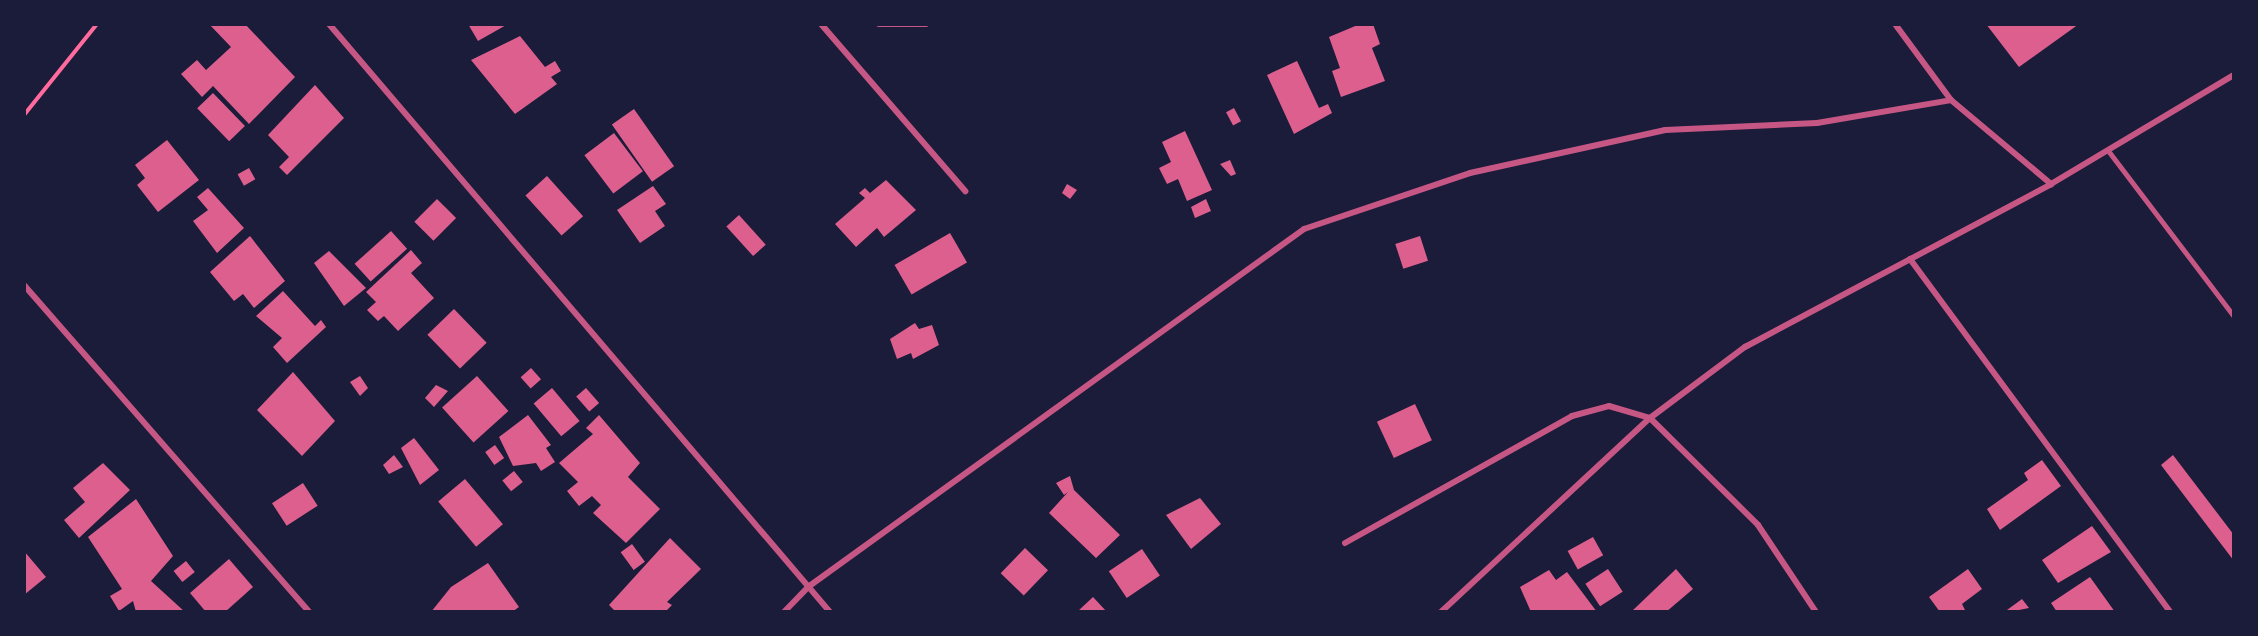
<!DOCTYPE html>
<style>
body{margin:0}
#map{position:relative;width:2258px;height:636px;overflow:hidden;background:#1b1b3a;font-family:Lora,serif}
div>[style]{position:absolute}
.building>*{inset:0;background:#dd5f8e;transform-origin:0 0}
.path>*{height:4px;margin:-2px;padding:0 2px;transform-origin:2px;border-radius:2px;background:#ff6b9d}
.service>*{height:4.5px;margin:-2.25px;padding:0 2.25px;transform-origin:2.25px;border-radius:2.25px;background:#c65784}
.minor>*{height:6px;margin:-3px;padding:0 3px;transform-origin:3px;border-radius:3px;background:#c65784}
span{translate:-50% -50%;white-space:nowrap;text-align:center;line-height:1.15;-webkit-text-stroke:4.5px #1b1b3a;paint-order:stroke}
.frame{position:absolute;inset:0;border:26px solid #1b1b3a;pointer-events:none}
</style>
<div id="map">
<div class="building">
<div style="clip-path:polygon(209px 24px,245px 24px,295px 77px,249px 124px,213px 86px,202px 97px,181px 74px,197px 60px,206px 70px,231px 47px)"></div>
<div style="clip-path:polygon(468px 24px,508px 24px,478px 41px)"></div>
<div style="clip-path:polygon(1360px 24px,1373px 24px,1380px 44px,1372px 48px,1385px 81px,1341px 97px,1332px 71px,1340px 68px,1329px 37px)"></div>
<div style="clip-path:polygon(1986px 24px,2079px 24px,2019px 67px)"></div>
<div style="clip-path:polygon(520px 36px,545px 67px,555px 61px,561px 71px,551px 77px,557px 84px,515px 114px,471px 60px)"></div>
<div style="clip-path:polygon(1297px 61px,1319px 108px,1328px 104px,1332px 113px,1294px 134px,1267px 75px)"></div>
<div style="clip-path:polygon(315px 85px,344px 118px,287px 175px,279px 167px,289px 157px,268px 135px)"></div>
<div style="left:213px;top:93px;width:46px;height:22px;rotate:46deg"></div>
<div style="left:1234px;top:108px;width:15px;height:9px;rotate:62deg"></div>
<div style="left:634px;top:109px;width:70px;height:27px;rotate:55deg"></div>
<div style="clip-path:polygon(1185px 131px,1212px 190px,1187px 201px,1178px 179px,1167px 184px,1159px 168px,1171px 162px,1162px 142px)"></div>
<div style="left:614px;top:133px;width:48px;height:37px;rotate:53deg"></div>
<div style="clip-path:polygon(167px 140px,199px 180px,158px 212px,137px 185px,145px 178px,135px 165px)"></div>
<div style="clip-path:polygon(1230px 160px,1236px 174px,1231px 176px,1220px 164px)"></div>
<div style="left:249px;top:168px;width:13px;height:13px;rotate:61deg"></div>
<div style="left:547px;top:176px;width:54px;height:29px;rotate:48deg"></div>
<div style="clip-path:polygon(886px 180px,916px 210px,884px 237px,877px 228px,856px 247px,835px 224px,865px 198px,859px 193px,865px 188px,870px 193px)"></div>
<div style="clip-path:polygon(1067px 184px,1077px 190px,1070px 199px,1062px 193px)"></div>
<div style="clip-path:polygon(653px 186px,666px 204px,655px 211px,665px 226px,640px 243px,617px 210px)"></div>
<div style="clip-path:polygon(208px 188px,244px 228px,217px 253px,193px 221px,208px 210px,197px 197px)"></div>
<div style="left:437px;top:199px;width:27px;height:32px;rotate:45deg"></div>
<div style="clip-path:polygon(1206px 199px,1211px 211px,1195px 218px,1191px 207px)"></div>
<div style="left:739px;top:215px;width:40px;height:17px;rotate:48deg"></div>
<div style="left:391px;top:231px;width:24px;height:49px;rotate:48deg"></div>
<div style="left:950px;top:233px;width:34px;height:64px;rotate:60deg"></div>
<div style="clip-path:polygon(250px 236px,285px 281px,254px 308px,243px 294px,234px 301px,210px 272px)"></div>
<div style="left:1420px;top:236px;width:26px;height:26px;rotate:72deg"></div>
<div style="clip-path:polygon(411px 250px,422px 263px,411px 273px,434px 298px,398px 331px,384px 316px,378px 321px,367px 310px,376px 302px,366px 292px)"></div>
<div style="clip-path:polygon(329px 251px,366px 288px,344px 306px,314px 263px)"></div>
<div style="clip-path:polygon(283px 291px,315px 326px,321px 320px,326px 327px,287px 363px,273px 347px,282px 338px,256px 316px)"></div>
<div style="left:454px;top:309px;width:47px;height:37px;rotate:46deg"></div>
<div style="clip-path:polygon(915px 323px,919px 329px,932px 325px,939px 345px,913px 359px,911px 353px,897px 359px,890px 339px)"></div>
<div style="left:531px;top:368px;width:15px;height:14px;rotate:48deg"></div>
<div style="clip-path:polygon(293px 372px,335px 421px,302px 456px,257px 410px)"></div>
<div style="clip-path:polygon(360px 376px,368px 388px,360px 396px,350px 382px)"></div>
<div style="left:477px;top:376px;width:47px;height:47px;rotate:48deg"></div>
<div style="clip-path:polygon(436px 385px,448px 391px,434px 407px,425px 398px)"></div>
<div style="left:552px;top:388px;width:43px;height:24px;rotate:50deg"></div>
<div style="left:586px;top:388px;width:20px;height:13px;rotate:49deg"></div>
<div style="left:1415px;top:404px;width:40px;height:42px;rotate:65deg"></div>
<div style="clip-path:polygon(528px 415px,551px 445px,546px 448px,555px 462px,541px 471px,536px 463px,513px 466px,499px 437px)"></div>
<div style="clip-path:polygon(599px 415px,640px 463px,628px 477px,660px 509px,626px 543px,593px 513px,601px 505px,592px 496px,579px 506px,567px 491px,578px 482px,559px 463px,593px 434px,586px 428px)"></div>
<div style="clip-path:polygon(414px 438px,439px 470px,420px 485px,401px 448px)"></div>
<div style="left:495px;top:445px;width:16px;height:12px;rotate:55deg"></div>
<div style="clip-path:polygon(394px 455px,403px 467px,389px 474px,383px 465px)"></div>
<div style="clip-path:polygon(2173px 455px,2234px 535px,2234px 561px,2161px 465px)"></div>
<div style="clip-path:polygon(2042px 460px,2061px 486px,2000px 530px,1987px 509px,2028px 480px,2024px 473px)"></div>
<div style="clip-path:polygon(103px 463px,130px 490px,79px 538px,64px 520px,85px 502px,73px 488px)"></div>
<div style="left:514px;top:471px;width:14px;height:15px;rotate:51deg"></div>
<div style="clip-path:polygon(1070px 476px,1074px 490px,1120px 535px,1096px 558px,1049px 513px,1068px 492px,1064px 495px,1056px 483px)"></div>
<div style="left:465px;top:479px;width:59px;height:35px;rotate:50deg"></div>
<div style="left:303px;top:483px;width:27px;height:37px;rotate:57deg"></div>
<div style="clip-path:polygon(1200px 498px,1221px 524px,1191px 549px,1166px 515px)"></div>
<div style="clip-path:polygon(136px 499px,173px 556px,151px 581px,185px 612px,136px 612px,133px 601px,119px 611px,110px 596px,122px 589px,88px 537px)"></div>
<div style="clip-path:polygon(2092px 526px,2111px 552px,2058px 583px,2042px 560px)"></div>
<div style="left:1593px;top:537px;width:21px;height:29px;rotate:61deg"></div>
<div style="clip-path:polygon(670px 538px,701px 569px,667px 602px,672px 605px,665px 612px,616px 612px,609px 605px)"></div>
<div style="left:632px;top:544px;width:22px;height:14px;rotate:54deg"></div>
<div style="left:1025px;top:548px;width:32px;height:35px;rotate:44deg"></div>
<div style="left:1142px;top:549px;width:32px;height:40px;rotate:56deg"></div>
<div style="clip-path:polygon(24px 551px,46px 577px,24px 595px)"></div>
<div style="clip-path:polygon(229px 559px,253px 587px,225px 612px,206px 612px,190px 593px)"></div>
<div style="left:186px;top:561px;width:14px;height:16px;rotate:51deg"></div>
<div style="clip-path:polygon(488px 563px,519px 607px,512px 612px,431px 612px,451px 587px)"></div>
<div style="left:1608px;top:569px;width:27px;height:27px;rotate:57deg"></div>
<div style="clip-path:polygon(1676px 569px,1693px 589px,1666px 612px,1631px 612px)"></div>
<div style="clip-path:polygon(1968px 569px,1982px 589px,1962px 604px,1966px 612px,1940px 612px,1929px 597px)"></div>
<div style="clip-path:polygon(1549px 570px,1556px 580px,1567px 572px,1597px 612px,1531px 612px,1520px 587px)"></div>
<div style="clip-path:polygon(2090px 577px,2115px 612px,2057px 612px,2051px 603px)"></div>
<div style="clip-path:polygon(1093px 597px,1107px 612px,1077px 612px)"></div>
<div style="clip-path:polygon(2022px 599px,2029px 608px,2009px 612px,2007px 610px)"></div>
</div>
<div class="path">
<div style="left:24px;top:115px;width:117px;rotate:-51.3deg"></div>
</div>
<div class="service">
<div style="left:2108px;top:150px;width:208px;rotate:52.8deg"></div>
</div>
<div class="minor">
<div style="left:329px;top:24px;width:772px;rotate:49.57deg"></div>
<div style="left:821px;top:24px;width:221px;rotate:49.2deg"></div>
<div style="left:879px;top:24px;width:47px"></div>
<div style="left:1895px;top:24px;width:94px;rotate:53.6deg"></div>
<div style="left:1951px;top:100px;width:131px;rotate:40deg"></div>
<div style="left:1910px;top:259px;width:438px;rotate:53.6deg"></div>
<div style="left:24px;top:285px;width:434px;rotate:48.9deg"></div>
<div style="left:1345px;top:543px;width:260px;rotate:-29.2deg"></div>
<div style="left:1572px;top:416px;width:38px;rotate:-15deg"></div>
<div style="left:1609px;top:406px;width:43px;rotate:16.3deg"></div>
<div style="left:1650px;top:418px;width:152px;rotate:44.7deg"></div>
<div style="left:1758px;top:525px;width:105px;rotate:56.3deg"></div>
<div style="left:784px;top:612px;width:35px;rotate:-46deg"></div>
<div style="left:808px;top:587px;width:612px;rotate:-35.82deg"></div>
<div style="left:1304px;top:229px;width:175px;rotate:-18.6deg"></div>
<div style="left:1470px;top:173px;width:200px;rotate:-12.4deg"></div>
<div style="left:1665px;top:130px;width:152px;rotate:-2.6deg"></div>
<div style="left:1817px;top:123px;width:136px;rotate:-9.7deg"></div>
<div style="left:1441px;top:612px;width:285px;rotate:-42.9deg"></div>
<div style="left:1650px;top:418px;width:119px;rotate:-36.8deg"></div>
<div style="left:1745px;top:347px;width:347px;rotate:-28deg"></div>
<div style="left:2051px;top:184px;width:213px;rotate:-30.8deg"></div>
</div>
<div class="frame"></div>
</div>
